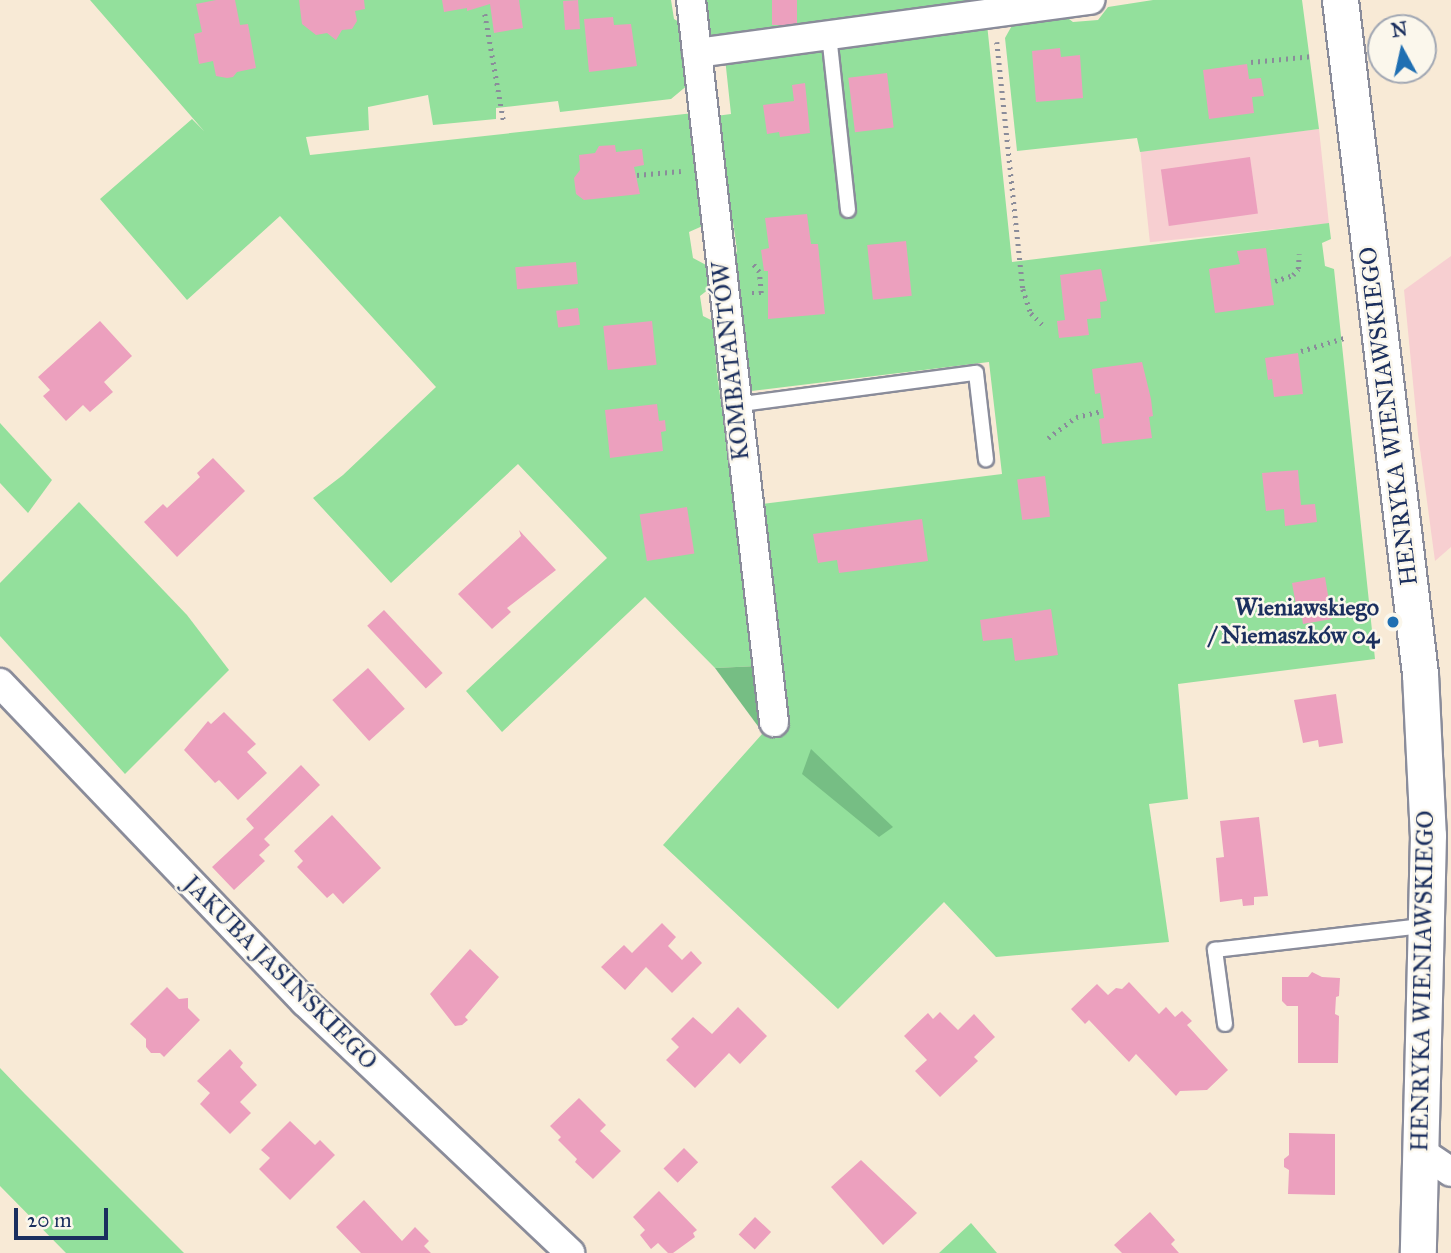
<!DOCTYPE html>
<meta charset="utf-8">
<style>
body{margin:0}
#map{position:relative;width:1451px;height:1253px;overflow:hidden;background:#f8ead6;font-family:"IM FELL Great Primer",serif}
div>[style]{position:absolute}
.built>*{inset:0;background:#f7cfd1;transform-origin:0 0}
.green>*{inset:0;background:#93e09c}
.forest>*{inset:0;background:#76be84}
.building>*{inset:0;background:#eca0be;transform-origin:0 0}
.path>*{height:4.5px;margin-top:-2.25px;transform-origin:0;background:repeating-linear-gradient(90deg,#8a8c9a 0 2px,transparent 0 7px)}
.roads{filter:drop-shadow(2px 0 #8a8c9a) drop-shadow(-2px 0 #8a8c9a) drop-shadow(0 2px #8a8c9a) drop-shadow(0 -2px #8a8c9a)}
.service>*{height:14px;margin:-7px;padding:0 7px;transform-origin:7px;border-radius:7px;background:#fff}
.minor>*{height:28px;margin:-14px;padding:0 14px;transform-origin:14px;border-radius:14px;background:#fff}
.tertiary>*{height:35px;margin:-17.5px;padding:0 17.5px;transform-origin:17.5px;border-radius:17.5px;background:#fff}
.dots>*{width:19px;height:19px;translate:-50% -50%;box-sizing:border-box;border:4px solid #fbf7ec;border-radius:50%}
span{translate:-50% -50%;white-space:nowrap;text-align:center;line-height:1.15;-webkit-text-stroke:5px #fbf7ec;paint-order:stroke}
.street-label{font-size:24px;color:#1b2f5e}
.poi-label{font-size:24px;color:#1b2f5e;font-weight:700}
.right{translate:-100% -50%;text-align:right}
.north{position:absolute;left:1367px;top:14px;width:70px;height:70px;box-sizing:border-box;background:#fbf7ec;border:2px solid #a1a7b3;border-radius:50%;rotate:352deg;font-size:19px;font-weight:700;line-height:28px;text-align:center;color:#1b2f5e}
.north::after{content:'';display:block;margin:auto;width:24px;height:32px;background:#1f6fb2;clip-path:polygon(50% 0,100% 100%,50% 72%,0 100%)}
.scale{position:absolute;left:14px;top:1208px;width:94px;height:32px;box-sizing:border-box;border:4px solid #1b2f5e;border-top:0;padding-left:9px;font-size:21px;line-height:24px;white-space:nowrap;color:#1b2f5e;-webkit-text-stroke:5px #fbf7ec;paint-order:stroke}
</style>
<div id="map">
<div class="built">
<div style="left:1319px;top:129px;width:95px;height:180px;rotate:84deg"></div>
<div style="clip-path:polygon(1451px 256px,1451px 547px,1435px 561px,1418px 434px,1404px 290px)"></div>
</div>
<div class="green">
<div style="clip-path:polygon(90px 0,671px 0,674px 19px,686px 26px,689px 84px,671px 99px,560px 112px,558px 101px,496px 108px,496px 119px,433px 125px,428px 95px,368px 107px,369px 130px,306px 137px,310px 155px,694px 113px,707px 224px,689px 232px,693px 258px,708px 266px,709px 289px,700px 296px,703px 316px,713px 321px,717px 374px,758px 666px,715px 668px,645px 597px,502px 732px,466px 691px,607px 558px,518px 464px,391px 583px,313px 498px,343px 475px,436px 387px,280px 216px,187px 300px,100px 199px,192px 119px,204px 131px)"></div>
<div style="clip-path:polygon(700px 0,1002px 0,844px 23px,835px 19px,807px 23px,800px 29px,715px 41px,704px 35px)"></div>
<div style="clip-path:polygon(1153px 0,1302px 0,1319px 129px,1140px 152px,1137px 138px,1017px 151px,1005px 38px,1015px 20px,1061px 13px,1073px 22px,1098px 20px,1108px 7px)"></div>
<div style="clip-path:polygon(987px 24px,1012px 262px,1329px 223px,1331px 239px,1322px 243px,1325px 266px,1334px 269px,1375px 659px,1178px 684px,1188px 799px,1149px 804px,1169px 942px,996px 957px,944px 902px,838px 1009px,663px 845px,763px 733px,788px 727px,755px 505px,1002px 474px,989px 362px,751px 391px,745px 388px,732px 261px,737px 251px,735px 236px,733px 222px,725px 210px,716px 116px,731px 114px,725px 58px)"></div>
<div style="clip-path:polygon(0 423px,52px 480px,28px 513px,0 483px)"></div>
<div style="clip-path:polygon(79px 502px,187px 615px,229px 670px,125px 774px,0 636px,0 583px)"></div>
<div style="clip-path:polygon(0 1068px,25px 1094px,184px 1253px,66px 1253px,0 1186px)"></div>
<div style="clip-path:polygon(971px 1223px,997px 1253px,939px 1253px)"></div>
</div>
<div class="forest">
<div style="clip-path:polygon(758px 666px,763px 733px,715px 668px)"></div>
<div style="clip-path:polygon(811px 749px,893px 827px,879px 837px,802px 774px)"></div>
</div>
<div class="building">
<div style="clip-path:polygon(216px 0,235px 0,240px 25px,248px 24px,256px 68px,237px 72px,233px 77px,227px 78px,216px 76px,213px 61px,199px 64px,194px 34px,202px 32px,196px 4px)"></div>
<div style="clip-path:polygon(364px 0,365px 9px,355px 11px,357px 21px,352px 29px,342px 30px,336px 40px,327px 33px,316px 35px,302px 24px,299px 0)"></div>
<div style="clip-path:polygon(442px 0,519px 0,523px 28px,494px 33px,490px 4px,467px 11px,467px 8px,444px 12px)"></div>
<div style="left:578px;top:0;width:29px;height:15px;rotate:86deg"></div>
<div style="left:772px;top:0;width:25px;height:25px"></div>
<div style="clip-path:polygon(613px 17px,614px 25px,631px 24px,637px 66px,589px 72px,584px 19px)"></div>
<div style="clip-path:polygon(1060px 48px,1061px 57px,1080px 55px,1083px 98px,1036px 102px,1032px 51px)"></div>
<div style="clip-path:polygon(1247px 64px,1249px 79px,1261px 78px,1264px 96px,1252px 97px,1254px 113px,1209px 119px,1203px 70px)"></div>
<div style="left:887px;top:73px;width:55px;height:39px;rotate:83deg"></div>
<div style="clip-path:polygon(805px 83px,810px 133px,780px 137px,779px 132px,767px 134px,763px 105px,794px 101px,792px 85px)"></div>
<div style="clip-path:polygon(615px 145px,616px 152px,642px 149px,644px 165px,634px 167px,640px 194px,584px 200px,576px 194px,574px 178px,580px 170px,579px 155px,595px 153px,599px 146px)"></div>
<div style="left:1250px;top:157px;width:57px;height:90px;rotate:82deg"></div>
<div style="clip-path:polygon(807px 214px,811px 244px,818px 244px,825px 314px,768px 319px,768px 271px,764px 271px,761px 250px,769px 248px,765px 218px)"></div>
<div style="left:906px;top:241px;width:55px;height:39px;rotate:84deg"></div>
<div style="clip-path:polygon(1266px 248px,1274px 305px,1215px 313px,1209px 269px,1240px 264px,1237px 251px)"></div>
<div style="left:576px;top:262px;width:22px;height:61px;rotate:85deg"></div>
<div style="clip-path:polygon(1101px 269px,1107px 301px,1100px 302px,1101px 318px,1087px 319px,1089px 335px,1059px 338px,1057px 321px,1065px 320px,1060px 275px)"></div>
<div style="left:578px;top:308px;width:17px;height:22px;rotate:83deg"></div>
<div style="clip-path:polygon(100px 321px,132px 356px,104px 382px,113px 392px,90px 412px,83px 405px,66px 421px,43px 396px,50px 390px,38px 377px)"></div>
<div style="left:652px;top:321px;width:44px;height:49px;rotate:84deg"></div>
<div style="clip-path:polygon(1298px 353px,1303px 394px,1274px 397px,1272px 379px,1268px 380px,1265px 358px)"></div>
<div style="clip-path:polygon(1142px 362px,1151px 399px,1153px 416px,1149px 417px,1152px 438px,1102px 444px,1099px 419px,1104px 418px,1100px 393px,1095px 394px,1092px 369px)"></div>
<div style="clip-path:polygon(657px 404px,659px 421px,665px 420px,666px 431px,661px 432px,663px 451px,610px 458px,605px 410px)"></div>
<div style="clip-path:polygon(213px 458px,245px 491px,177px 557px,144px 522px,163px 504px,167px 508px,200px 477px,197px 473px)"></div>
<div style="clip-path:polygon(1298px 470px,1301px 505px,1315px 504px,1317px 522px,1285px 526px,1284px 509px,1266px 511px,1262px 473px)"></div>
<div style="left:1045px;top:476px;width:41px;height:28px;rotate:83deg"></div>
<div style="left:687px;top:507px;width:47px;height:48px;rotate:81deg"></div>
<div style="clip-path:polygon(922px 519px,928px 561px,839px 573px,837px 560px,818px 563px,813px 534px)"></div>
<div style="clip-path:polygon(519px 530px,556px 570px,507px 608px,511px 612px,492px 629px,458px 594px,521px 536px)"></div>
<div style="clip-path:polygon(1325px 577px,1332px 619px,1303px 624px,1300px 605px,1296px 605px,1292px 583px)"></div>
<div style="clip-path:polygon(1051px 609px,1058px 655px,1015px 661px,1012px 638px,983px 641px,980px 620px)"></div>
<div style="left:384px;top:610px;width:86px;height:23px;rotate:47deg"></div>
<div style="left:368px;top:668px;width:55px;height:48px;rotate:48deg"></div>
<div style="clip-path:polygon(1336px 694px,1343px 743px,1319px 747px,1318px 740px,1303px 743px,1294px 700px)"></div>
<div style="clip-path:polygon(224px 712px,256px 744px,247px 752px,267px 773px,238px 800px,219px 780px,215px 783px,184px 750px,208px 721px,211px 724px)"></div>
<div style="clip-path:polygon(301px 765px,320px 785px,264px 839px,270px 845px,259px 855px,265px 861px,234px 890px,212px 867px,254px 828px,246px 819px)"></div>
<div style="clip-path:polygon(332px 815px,381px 868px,343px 904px,333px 893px,327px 898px,297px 867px,303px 861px,294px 851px)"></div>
<div style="clip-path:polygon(1259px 817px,1268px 896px,1254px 897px,1254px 905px,1243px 906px,1242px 899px,1220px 902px,1216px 858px,1224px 857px,1220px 821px)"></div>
<div style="clip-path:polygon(662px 923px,676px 937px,668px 946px,682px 960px,691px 951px,702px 963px,672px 993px,646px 967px,625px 990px,601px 967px,624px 945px,632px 953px)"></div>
<div style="clip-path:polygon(470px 949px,499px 977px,465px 1017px,468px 1020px,462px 1025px,455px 1026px,430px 994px)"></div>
<div style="clip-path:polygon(1312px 972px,1322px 977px,1340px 978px,1339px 996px,1336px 997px,1335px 1014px,1339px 1016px,1338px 1063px,1298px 1063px,1298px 1006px,1287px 1006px,1282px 1001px,1282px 977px,1308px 977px)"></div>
<div style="clip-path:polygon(1129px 982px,1159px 1014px,1166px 1007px,1175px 1017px,1182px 1011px,1192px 1021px,1187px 1025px,1228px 1070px,1207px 1090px,1180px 1091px,1176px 1096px,1136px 1054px,1129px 1062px,1089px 1020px,1085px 1024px,1071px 1009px,1097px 984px,1108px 995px,1116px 988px,1122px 989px)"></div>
<div style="clip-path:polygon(167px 987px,179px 999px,188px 998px,188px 1008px,200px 1020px,164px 1057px,160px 1053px,151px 1053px,146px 1047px,146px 1039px,130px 1024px)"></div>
<div style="clip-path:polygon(738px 1007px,767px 1036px,740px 1064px,729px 1053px,695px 1088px,666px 1060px,679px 1047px,671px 1039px,693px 1017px,712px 1034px)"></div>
<div style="clip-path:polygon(940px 1012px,958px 1030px,974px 1014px,995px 1037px,974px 1057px,978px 1061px,940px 1097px,915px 1071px,927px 1060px,904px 1036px,928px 1013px,933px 1019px)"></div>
<div style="clip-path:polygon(230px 1049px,243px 1063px,240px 1067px,257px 1085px,240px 1102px,251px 1113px,230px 1134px,200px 1104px,210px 1093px,197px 1081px)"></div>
<div style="clip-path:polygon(579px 1098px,606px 1125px,600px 1131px,621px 1151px,593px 1179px,575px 1162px,577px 1159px,558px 1140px,561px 1137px,550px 1126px)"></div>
<div style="clip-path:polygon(290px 1121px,315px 1145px,320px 1140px,335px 1155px,290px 1200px,259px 1169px,270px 1158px,261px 1150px)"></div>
<div style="clip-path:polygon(1289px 1133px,1335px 1134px,1335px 1195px,1288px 1194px,1289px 1170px,1284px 1167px,1284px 1159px,1289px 1155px)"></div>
<div style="left:684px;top:1148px;width:20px;height:29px;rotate:45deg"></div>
<div style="clip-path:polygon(861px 1160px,917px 1213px,883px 1245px,831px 1187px)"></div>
<div style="clip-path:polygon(659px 1191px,697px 1230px,693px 1233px,695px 1237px,673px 1253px,668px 1253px,658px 1243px,651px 1249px,640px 1235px,645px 1230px,633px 1217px)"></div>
<div style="clip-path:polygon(364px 1200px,402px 1241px,415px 1227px,429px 1241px,424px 1246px,431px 1253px,361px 1253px,336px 1227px)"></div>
<div style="clip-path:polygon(1150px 1212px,1175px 1240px,1171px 1244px,1179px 1253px,1122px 1253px,1114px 1245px)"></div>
<div style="left:755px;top:1217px;width:22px;height:24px;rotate:43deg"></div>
</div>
<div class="path">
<div style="left:485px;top:14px;width:111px;rotate:80.1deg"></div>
<div style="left:997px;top:42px;width:248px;rotate:84deg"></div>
<div style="left:1023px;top:289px;width:25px;rotate:72deg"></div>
<div style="left:1031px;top:313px;width:18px;rotate:45deg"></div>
<div style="left:1251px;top:62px;width:62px;rotate:-5.5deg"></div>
<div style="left:637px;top:175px;width:44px;rotate:-5.2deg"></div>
<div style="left:1275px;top:281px;width:19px;rotate:-18deg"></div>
<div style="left:1293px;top:275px;width:8px;rotate:-50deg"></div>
<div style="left:1298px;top:269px;width:15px;rotate:-86deg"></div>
<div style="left:752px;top:293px;width:9px"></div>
<div style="left:761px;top:293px;width:21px;rotate:-95deg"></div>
<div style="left:759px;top:272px;width:10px;rotate:-127deg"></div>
<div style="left:1301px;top:351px;width:48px;rotate:-16.9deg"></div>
<div style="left:1048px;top:438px;width:35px;rotate:-37deg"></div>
<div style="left:1076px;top:417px;width:26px;rotate:-13deg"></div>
</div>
<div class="roads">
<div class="service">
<div style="left:829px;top:35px;width:176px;rotate:83.8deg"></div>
<div style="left:735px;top:405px;width:243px;rotate:-7.6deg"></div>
<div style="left:976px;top:373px;width:87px;rotate:83.4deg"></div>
<div style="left:1225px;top:1024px;width:75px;rotate:-97.7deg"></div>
<div style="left:1215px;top:950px;width:210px;rotate:-6.6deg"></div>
</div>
<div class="minor">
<div style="left:691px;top:0;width:727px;rotate:83.44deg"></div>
<div style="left:697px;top:53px;width:397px;rotate:-7.7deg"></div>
<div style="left:0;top:683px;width:441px;rotate:46.3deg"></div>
<div style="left:305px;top:1002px;width:365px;rotate:43.4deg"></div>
<div style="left:1420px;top:1151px;width:37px;rotate:34deg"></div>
</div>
<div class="tertiary">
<div style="left:1340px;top:0;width:679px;rotate:83.23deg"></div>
<div style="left:1420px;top:674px;width:161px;rotate:87.2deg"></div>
<div style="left:1428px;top:835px;width:418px;rotate:91.4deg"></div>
</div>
</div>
<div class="dots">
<div style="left:1393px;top:622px;background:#1f6fb2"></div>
</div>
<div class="street-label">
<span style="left:731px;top:361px;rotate:-96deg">KOMBATANTÓW</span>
<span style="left:1389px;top:416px;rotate:-97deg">HENRYKA WIENIAWSKIEGO</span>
<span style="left:280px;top:973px;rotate:45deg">JAKUBA JASIŃSKIEGO</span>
<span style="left:1423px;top:981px;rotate:-89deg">HENRYKA WIENIAWSKIEGO</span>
</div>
<div class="poi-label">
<span class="right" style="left:1379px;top:622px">Wieniawskiego<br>/ Niemaszków 04</span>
</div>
<div class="north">N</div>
<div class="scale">20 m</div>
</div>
